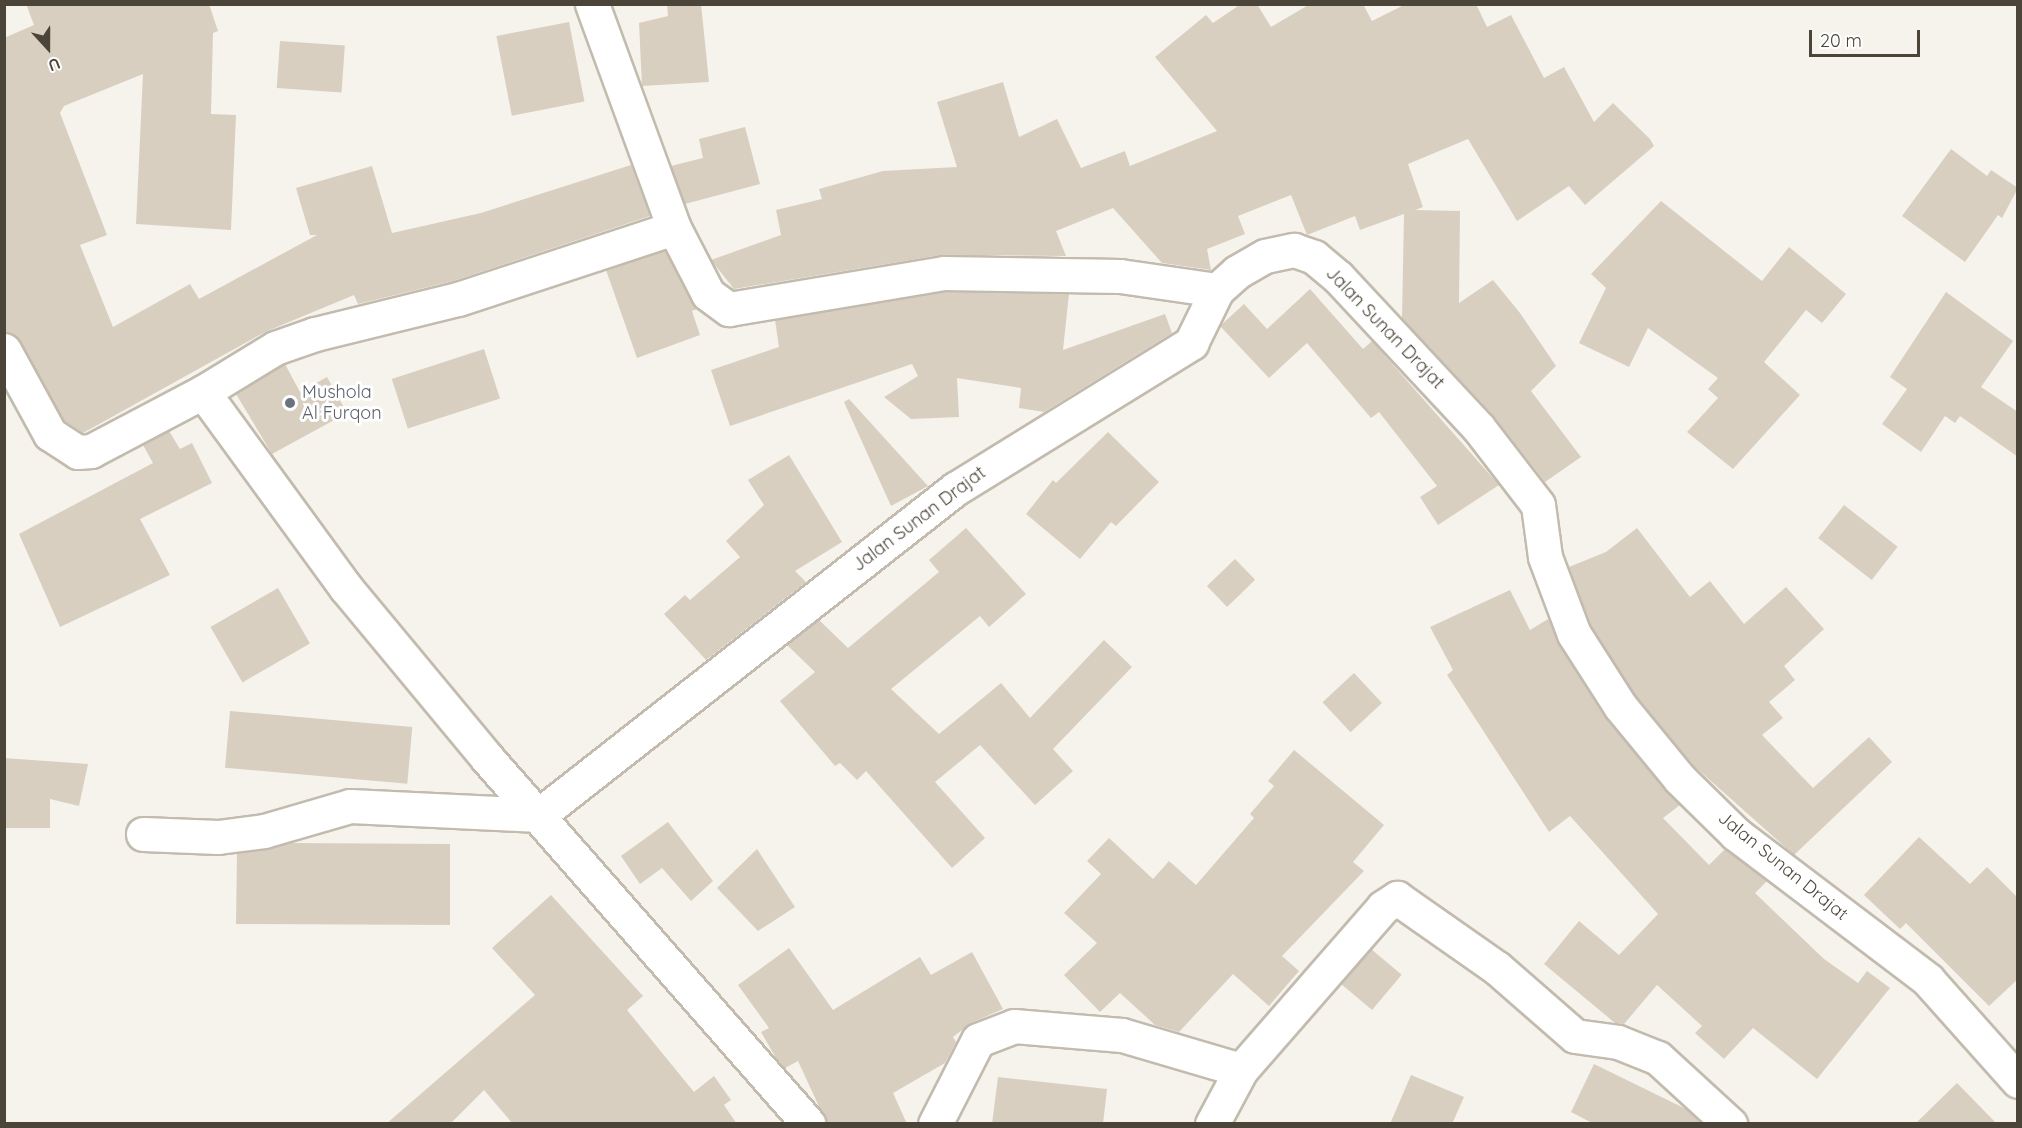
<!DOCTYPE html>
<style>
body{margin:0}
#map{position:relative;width:2022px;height:1128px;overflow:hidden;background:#f6f3ec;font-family:Quicksand,sans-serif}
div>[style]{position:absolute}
.building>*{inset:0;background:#d8cfc1;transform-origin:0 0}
.roads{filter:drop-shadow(2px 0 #c2bbae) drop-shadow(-2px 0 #c2bbae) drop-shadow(0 2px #c2bbae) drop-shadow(0 -2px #c2bbae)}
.street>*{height:33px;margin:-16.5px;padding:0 16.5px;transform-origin:16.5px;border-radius:16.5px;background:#fff}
.dots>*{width:16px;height:16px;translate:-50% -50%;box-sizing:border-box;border:3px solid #fff;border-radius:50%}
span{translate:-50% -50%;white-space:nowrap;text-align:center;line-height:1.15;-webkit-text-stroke:6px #fff;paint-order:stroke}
.street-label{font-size:18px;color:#4b4439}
.worship-label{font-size:18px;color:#5b616d}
.left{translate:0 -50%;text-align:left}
.frame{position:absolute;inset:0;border:6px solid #4b4439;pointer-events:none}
.north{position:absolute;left:18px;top:18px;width:60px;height:60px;-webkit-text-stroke:4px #fff;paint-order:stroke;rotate:159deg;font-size:16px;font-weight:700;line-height:24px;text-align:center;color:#4b4439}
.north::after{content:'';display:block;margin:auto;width:21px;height:27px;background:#4b4439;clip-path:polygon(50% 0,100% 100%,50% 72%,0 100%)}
.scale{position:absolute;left:1809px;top:30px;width:111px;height:27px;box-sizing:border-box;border:3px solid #4b4439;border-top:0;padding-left:8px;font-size:18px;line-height:21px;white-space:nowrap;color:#4b4439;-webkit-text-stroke:4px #fff;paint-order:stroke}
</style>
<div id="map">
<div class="building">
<div style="clip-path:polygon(26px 4px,209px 4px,218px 31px,213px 33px,211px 114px,236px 115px,231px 230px,136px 224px,143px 74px,64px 106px,60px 113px,107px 235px,80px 245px,113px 327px,190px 284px,199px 299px,317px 235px,310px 235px,296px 188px,372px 166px,392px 233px,481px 213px,631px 165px,650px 216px,453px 281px,358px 304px,354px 295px,265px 332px,83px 433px,64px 421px,20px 341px,4px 331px,4px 38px,34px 25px)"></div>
<div style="clip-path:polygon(667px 4px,701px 4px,709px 82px,642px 86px,639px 23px,668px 16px)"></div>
<div style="clip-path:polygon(1241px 4px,1257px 4px,1271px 27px,1310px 4px,1363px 4px,1372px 21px,1406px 4px,1476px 4px,1487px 27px,1511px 15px,1544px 78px,1564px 67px,1594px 122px,1613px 103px,1650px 139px,1654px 146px,1585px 205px,1569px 186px,1517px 221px,1468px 139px,1408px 164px,1423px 207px,1415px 210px,1460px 211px,1459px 303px,1493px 280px,1520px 313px,1556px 366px,1531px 391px,1581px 457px,1545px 482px,1492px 414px,1402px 318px,1404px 214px,1360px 230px,1355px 216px,1307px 235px,1291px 195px,1238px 216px,1245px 234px,1207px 249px,1211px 270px,1162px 263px,1113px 208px,1056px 231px,1066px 256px,941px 255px,734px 289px,711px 260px,781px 235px,776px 210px,822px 199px,819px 189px,883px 171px,957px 167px,937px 102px,1003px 82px,1019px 137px,1057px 119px,1081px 168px,1125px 151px,1130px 166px,1217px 131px,1155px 57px,1206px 15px,1213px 23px)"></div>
<div style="left:569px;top:22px;width:81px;height:74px;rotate:79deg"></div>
<div style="left:280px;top:41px;width:65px;height:47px;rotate:4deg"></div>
<div style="clip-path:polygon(745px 127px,760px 184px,685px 204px,671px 166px,703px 158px,699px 139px)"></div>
<div style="clip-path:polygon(1951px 149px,1987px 176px,1991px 170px,2018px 188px,2002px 218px,1998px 215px,1965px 262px,1902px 216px)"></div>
<div style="clip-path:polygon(1661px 201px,1762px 281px,1789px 247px,1846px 294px,1822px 323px,1806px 310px,1764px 362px,1800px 395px,1733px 469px,1687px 432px,1718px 398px,1708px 389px,1718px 378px,1648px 328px,1629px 367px,1579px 343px,1606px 288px,1591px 274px)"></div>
<div style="clip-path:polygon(665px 251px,697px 309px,692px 311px,700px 335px,637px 358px,606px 270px)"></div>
<div style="clip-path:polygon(1310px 289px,1363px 349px,1372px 341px,1499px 485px,1438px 525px,1420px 497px,1437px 486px,1379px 412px,1371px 418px,1307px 343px,1269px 378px,1220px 326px,1244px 304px,1267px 329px)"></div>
<div style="clip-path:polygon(945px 292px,1069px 294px,1063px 350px,1165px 314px,1172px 333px,1044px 412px,1019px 408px,1021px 388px,957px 378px,959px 417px,911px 419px,884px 397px,918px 376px,912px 364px,730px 426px,711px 370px,779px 347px,775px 320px)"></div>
<div style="clip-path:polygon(1946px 292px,2013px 341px,1981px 387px,2018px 412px,2018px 457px,1960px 416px,1955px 423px,1945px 416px,1921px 452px,1882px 424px,1907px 389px,1890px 377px)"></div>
<div style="left:484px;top:349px;width:52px;height:97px;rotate:72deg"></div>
<div style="clip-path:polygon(285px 364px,300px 392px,327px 377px,347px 413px,272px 454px,236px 394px)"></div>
<div style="clip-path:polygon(849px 399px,928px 486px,891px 506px,844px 402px)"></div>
<div style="clip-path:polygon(169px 431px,180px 449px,192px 443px,212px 483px,140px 519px,170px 575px,60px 627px,19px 534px,153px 463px,143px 445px)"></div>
<div style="clip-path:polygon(1108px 432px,1159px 482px,1116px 526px,1111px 522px,1080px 559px,1026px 514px,1053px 480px,1056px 483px)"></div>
<div style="clip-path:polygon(789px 455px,842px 542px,795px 571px,806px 582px,706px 660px,664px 614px,685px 595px,690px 600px,740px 557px,726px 541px,764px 505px,748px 480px)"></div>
<div style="left:1844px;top:505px;width:68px;height:42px;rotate:38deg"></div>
<div style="clip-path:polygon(966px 528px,1026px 594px,989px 627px,980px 616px,891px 689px,939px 734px,1001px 683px,1030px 718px,1104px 640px,1132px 667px,1053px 749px,1073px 771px,1035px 805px,980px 745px,935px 782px,985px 838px,952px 868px,866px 771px,857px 780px,840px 763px,835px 766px,780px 701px,815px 672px,787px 645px,819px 620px,848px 648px,939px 572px,929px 560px)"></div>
<div style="clip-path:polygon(1637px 528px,1690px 597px,1710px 581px,1744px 624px,1786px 587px,1824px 629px,1784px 666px,1795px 680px,1769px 702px,1783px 718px,1762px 735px,1813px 788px,1869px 737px,1892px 762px,1794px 855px,1694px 766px,1635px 695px,1591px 626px,1569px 567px,1606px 552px)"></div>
<div style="left:1235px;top:559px;width:29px;height:39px;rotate:46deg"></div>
<div style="left:278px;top:588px;width:64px;height:78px;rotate:60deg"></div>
<div style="clip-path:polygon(1510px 590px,1530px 630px,1548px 619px,1604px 716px,1680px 805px,1663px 818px,1709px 865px,1725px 849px,1767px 881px,1755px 893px,1824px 959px,1858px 983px,1867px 971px,1890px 988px,1817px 1079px,1753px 1028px,1724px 1059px,1695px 1033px,1702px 1026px,1657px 985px,1624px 1024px,1615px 1023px,1544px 964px,1579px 921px,1619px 955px,1658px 914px,1570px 816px,1549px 832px,1447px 675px,1453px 670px,1430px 627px)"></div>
<div style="left:1354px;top:673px;width:41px;height:43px;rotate:47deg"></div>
<div style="left:230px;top:711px;width:183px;height:57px;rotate:5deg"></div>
<div style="clip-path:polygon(1294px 750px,1384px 825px,1353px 862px,1364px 871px,1282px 956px,1299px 971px,1269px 1006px,1233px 974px,1179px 1032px,1155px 1025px,1120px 993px,1100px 1012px,1064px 975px,1097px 943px,1064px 913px,1101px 874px,1087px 861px,1109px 838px,1153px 879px,1169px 861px,1196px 885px,1254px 818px,1250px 814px,1274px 786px,1268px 781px)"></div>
<div style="clip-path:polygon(4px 758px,88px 764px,79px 806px,50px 799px,50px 828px,4px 828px)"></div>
<div style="clip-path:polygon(668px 822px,713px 881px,691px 901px,662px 868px,640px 884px,621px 856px)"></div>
<div style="clip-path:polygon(1919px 837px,1970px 884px,1987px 867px,2018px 898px,2018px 979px,1989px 1006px,1906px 923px,1900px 929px,1864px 895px)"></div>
<div style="clip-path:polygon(291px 843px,450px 844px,450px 925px,236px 924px,237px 853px)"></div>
<div style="clip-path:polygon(757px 849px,795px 907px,758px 931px,717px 888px)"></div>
<div style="clip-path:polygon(551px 895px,643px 996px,627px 1010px,694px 1092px,714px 1076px,731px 1100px,724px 1105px,737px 1124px,513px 1124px,484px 1090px,450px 1124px,386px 1124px,535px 995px,492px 948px)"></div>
<div style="clip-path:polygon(789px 948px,833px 1010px,920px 957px,931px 975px,972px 952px,1003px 1009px,971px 1023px,953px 1037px,956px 1042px,945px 1063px,893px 1093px,907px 1124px,827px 1124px,798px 1061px,785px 1068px,776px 1058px,761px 1032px,769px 1028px,738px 985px)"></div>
<div style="left:1371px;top:949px;width:40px;height:46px;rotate:40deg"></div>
<div style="clip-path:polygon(1594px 1064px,1686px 1109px,1702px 1124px,1594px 1124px,1571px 1112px)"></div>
<div style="clip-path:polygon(1411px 1075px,1464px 1097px,1452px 1124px,1390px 1124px)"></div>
<div style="clip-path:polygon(998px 1077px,1107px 1089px,1103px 1124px,992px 1124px)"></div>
<div style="clip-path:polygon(1957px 1083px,1997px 1124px,1915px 1124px)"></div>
</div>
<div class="roads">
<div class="street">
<div style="left:592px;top:4px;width:239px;rotate:69.9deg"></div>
<div style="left:4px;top:350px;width:96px;rotate:61.3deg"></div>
<div style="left:50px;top:434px;width:33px;rotate:33deg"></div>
<div style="left:78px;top:452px;width:13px;rotate:-4deg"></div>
<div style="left:91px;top:451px;width:127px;rotate:-27.8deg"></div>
<div style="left:203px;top:392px;width:243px;rotate:53.9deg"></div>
<div style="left:346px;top:588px;width:221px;rotate:50.3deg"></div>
<div style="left:487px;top:758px;width:487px;rotate:48.7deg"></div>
<div style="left:203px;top:392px;width:84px;rotate:-31.4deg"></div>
<div style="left:275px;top:348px;width:42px;rotate:-19.3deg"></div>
<div style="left:315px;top:334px;width:147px;rotate:-13.8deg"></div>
<div style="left:458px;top:299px;width:227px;rotate:-18.2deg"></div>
<div style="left:674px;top:228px;width:74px;rotate:62.7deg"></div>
<div style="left:708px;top:294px;width:26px;rotate:36deg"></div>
<div style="left:729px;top:309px;width:218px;rotate:-9.5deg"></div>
<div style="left:944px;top:273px;width:176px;rotate:1deg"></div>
<div style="left:1120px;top:276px;width:98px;rotate:8.2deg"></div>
<div style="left:143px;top:834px;width:75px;rotate:2.3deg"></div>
<div style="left:218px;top:837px;width:46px;rotate:-7.4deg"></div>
<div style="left:264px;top:831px;width:90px;rotate:-16.2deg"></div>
<div style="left:350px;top:806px;width:189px;rotate:2.7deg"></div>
<div style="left:539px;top:815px;width:529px;rotate:-38.08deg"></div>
<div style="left:955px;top:489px;width:278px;rotate:-31.7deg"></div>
<div style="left:1191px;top:343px;width:59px;rotate:-63.9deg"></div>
<div style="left:1217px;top:290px;width:27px;rotate:-42deg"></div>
<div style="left:1237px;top:272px;width:32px;rotate:-30deg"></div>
<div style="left:1265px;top:256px;width:30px;rotate:-12deg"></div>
<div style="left:1294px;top:250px;width:21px;rotate:19deg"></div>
<div style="left:1314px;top:257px;width:31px;rotate:40deg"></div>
<div style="left:1338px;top:277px;width:205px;rotate:47deg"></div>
<div style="left:1478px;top:427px;width:98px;rotate:52.4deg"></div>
<div style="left:1538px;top:505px;width:52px;rotate:82.3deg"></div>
<div style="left:1545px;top:557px;width:82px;rotate:69.4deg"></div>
<div style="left:1574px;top:634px;width:85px;rotate:57.4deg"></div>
<div style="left:1620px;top:706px;width:94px;rotate:50.6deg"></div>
<div style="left:1680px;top:779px;width:78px;rotate:44.5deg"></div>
<div style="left:1736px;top:834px;width:241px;rotate:37.2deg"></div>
<div style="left:1928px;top:980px;width:135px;rotate:48.3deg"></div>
<div style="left:935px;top:1124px;width:94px;rotate:-62.9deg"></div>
<div style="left:978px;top:1040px;width:39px;rotate:-21deg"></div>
<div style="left:1014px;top:1026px;width:108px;rotate:4.8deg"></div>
<div style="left:1122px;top:1035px;width:124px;rotate:16.4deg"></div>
<div style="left:1212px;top:1124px;width:61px;rotate:-61.8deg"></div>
<div style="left:1241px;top:1070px;width:216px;rotate:-48.9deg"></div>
<div style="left:1383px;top:907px;width:17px;rotate:-33deg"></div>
<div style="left:1397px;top:898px;width:122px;rotate:35deg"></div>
<div style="left:1497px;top:968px;width:103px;rotate:41.1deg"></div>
<div style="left:1575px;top:1036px;width:43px;rotate:7.9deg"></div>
<div style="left:1618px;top:1042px;width:43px;rotate:21.8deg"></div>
<div style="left:1658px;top:1058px;width:98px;rotate:42.5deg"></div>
</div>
</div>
<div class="dots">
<div style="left:290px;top:403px;background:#6b7280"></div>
</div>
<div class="street-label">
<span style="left:1385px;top:328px;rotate:46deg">Jalan Sunan Drajat</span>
<span style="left:919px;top:519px;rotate:-37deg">Jalan Sunan Drajat</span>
<span style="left:1783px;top:866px;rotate:39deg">Jalan Sunan Drajat</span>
</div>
<div class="worship-label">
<span class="left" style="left:302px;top:403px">Mushola<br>Al Furqon</span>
</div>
<div class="frame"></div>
<div class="north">U</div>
<div class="scale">20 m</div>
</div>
